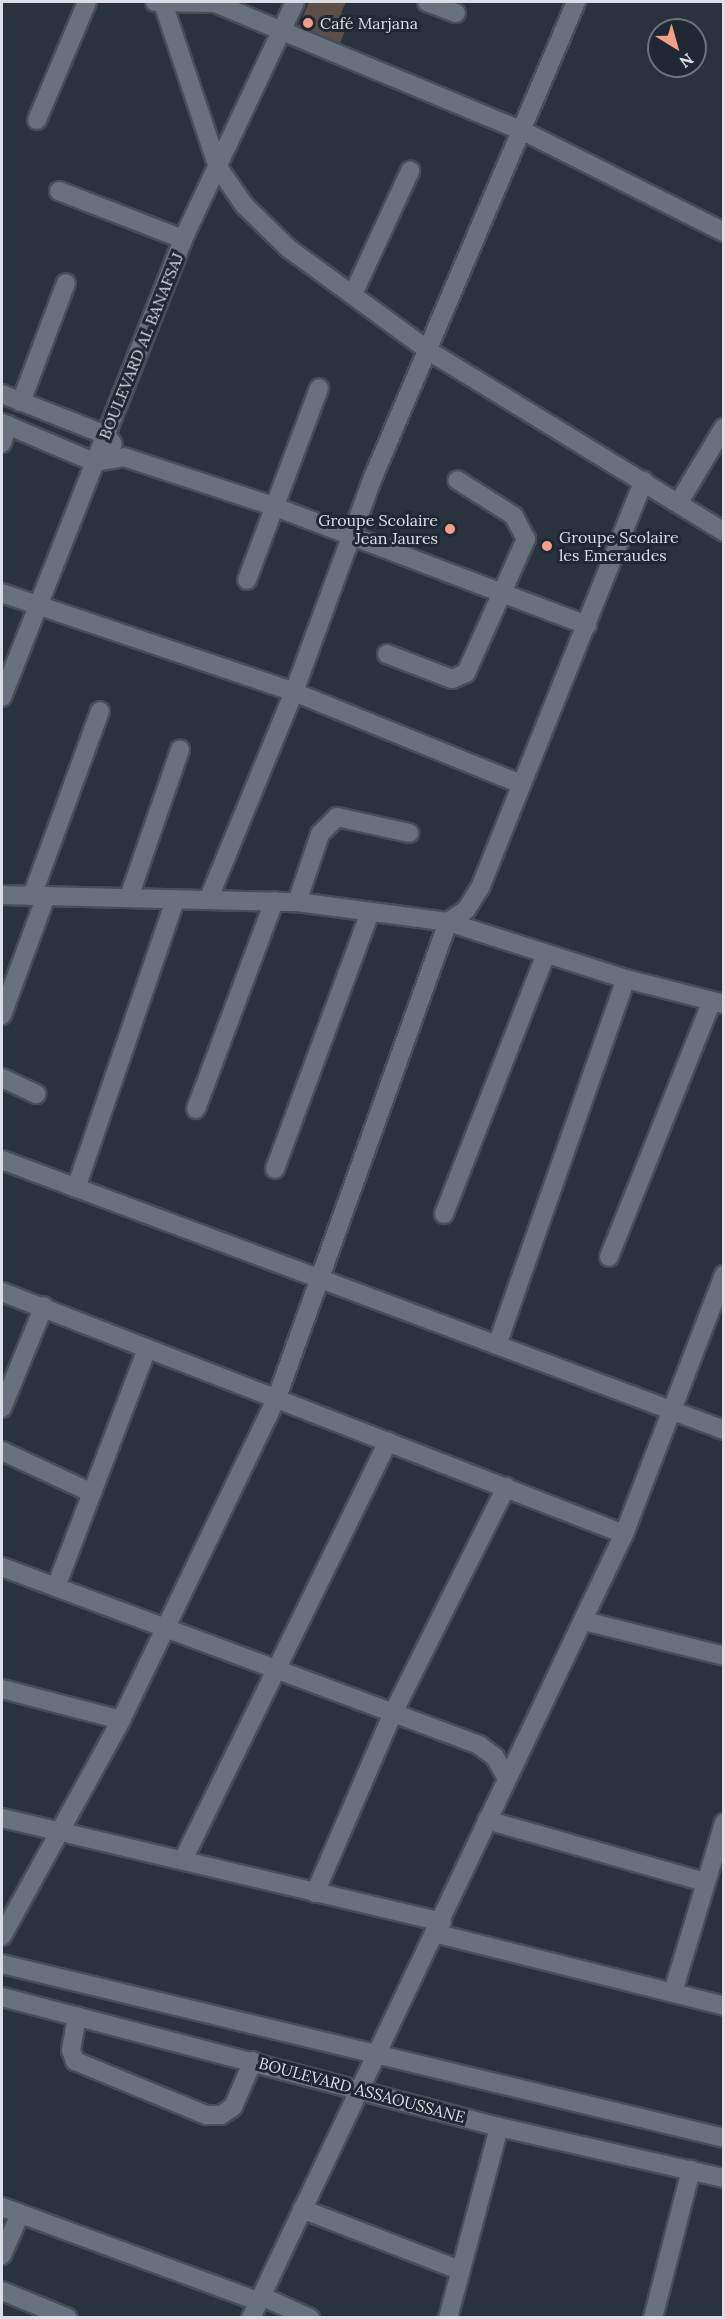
<!DOCTYPE html>
<meta charset="utf-8">
<style>
body{margin:0}
#map{position:relative;width:725px;height:2319px;overflow:hidden;background:#29333d;font-family:Lora,serif}
div>[style]{position:absolute}
.building>*{inset:0;background:#5d4f48}
.roads{filter:drop-shadow(2px 0 #464e56) drop-shadow(-2px 0 #464e56) drop-shadow(0 2px #464e56) drop-shadow(0 -2px #464e56)}
.minor>*{height:18px;margin:-9px;padding:0 9px;transform-origin:9px;border-radius:9px;background:#67727e}
.dots>*{width:16px;height:16px;translate:-50% -50%;box-sizing:border-box;border:3px solid #202933;border-radius:50%}
span{translate:-50% -50%;white-space:nowrap;text-align:center;line-height:1.15;-webkit-text-stroke:6px #202933;paint-order:stroke}
.poi-label{font-size:16px;color:#d9dfe5}
.left{translate:0 -50%;text-align:left}
.right{translate:-100% -50%;text-align:right}
.street-label{font-size:16px;color:#d9dfe5}
.frame{position:absolute;inset:0;border:3px solid #d9dfe5;pointer-events:none}
.north{position:absolute;left:647px;top:18px;width:60px;height:60px;box-sizing:border-box;background:#202933;border:2px solid #6a727a;border-radius:50%;rotate:143deg;font-size:16px;font-weight:700;line-height:24px;text-align:center;color:#d9dfe5}
.north::after{content:'';display:block;margin:auto;width:21px;height:27px;background:#f49e88;clip-path:polygon(50% 0,100% 100%,50% 72%,0 100%)}
</style>
<div id="map">
<div class="building">
<div style="clip-path:polygon(309px 2px,346px 2px,341px 13px,351px 17px,340px 43px,299px 26px)"></div>
</div>
<div class="roads">
<div class="minor">
<div style="left:155px;top:2px;width:60px;rotate:1deg"></div>
<div style="left:215px;top:3px;width:334px;rotate:22.6deg"></div>
<div style="left:523px;top:131px;width:225px;rotate:26.7deg"></div>
<div style="left:427px;top:2px;width:31px;rotate:21deg"></div>
<div style="left:164px;top:6px;width:170px;rotate:71.5deg"></div>
<div style="left:218px;top:167px;width:46px;rotate:55.6deg"></div>
<div style="left:244px;top:205px;width:62px;rotate:44.3deg"></div>
<div style="left:288px;top:248px;width:175px;rotate:36.1deg"></div>
<div style="left:429px;top:351px;width:346px;rotate:31.5deg"></div>
<div style="left:37px;top:120px;width:128px;rotate:-67deg"></div>
<div style="left:59px;top:191px;width:133px;rotate:21.2deg"></div>
<div style="left:353px;top:294px;width:136px;rotate:-65.1deg"></div>
<div style="left:2px;top:394px;width:112px;rotate:21.5deg"></div>
<div style="left:106px;top:435px;width:11px;rotate:52deg"></div>
<div style="left:21px;top:402px;width:127px;rotate:-69.3deg"></div>
<div style="left:2px;top:423px;width:100px;rotate:23deg"></div>
<div style="left:94px;top:462px;width:30px;rotate:-9deg"></div>
<div style="left:124px;top:457px;width:157px;rotate:18.2deg"></div>
<div style="left:273px;top:506px;width:336px;rotate:20.8deg"></div>
<div style="left:2px;top:443px;width:19px;rotate:-72deg"></div>
<div style="left:679px;top:502px;width:87px;rotate:-59deg"></div>
<div style="left:247px;top:580px;width:205px;rotate:-69.4deg"></div>
<div style="left:2px;top:593px;width:308px;rotate:18.7deg"></div>
<div style="left:294px;top:692px;width:245px;rotate:22.1deg"></div>
<div style="left:387px;top:654px;width:70px;rotate:21deg"></div>
<div style="left:452px;top:679px;width:15px;rotate:-23deg"></div>
<div style="left:466px;top:673px;width:147px;rotate:-65.9deg"></div>
<div style="left:526px;top:539px;width:26px;rotate:-118deg"></div>
<div style="left:514px;top:516px;width:67px;rotate:-147.7deg"></div>
<div style="left:2px;top:697px;width:492px;rotate:-68.4deg"></div>
<div style="left:183px;top:239px;width:262px;rotate:-64.7deg"></div>
<div style="left:2px;top:895px;width:295px;rotate:1.4deg"></div>
<div style="left:297px;top:902px;width:152px;rotate:7.5deg"></div>
<div style="left:448px;top:922px;width:22px;rotate:-34deg"></div>
<div style="left:466px;top:910px;width:26px;rotate:-58deg"></div>
<div style="left:480px;top:888px;width:439px;rotate:-68.1deg"></div>
<div style="left:32px;top:896px;width:197px;rotate:-69.8deg"></div>
<div style="left:129px;top:897px;width:156px;rotate:-70.9deg"></div>
<div style="left:209px;top:898px;width:223px;rotate:-67.6deg"></div>
<div style="left:294px;top:692px;width:231px;rotate:-69.8deg"></div>
<div style="left:374px;top:475px;width:514px;rotate:-66.87deg"></div>
<div style="left:297px;top:902px;width:72px;rotate:-71.3deg"></div>
<div style="left:320px;top:834px;width:24px;rotate:-45deg"></div>
<div style="left:337px;top:817px;width:74px;rotate:12.5deg"></div>
<div style="left:2px;top:1015px;width:127px;rotate:-69.7deg"></div>
<div style="left:2px;top:1078px;width:38px;rotate:25deg"></div>
<div style="left:196px;top:1109px;width:222px;rotate:-69.4deg"></div>
<div style="left:2px;top:1160px;width:771px;rotate:20.5deg"></div>
<div style="left:275px;top:1169px;width:274px;rotate:-69.7deg"></div>
<div style="left:76px;top:1188px;width:305px;rotate:-71deg"></div>
<div style="left:444px;top:1214px;width:279px;rotate:-68.6deg"></div>
<div style="left:609px;top:1257px;width:276px;rotate:-68.1deg"></div>
<div style="left:2px;top:1292px;width:667px;rotate:21.26deg"></div>
<div style="left:497px;top:1345px;width:388px;rotate:-70.6deg"></div>
<div style="left:2px;top:1408px;width:110px;rotate:-67.6deg"></div>
<div style="left:2px;top:1451px;width:99px;rotate:25deg"></div>
<div style="left:2px;top:1567px;width:509px;rotate:20.46deg"></div>
<div style="left:479px;top:1745px;width:20px;rotate:37deg"></div>
<div style="left:495px;top:1757px;width:21px;rotate:61deg"></div>
<div style="left:56px;top:1587px;width:255px;rotate:-69.1deg"></div>
<div style="left:584px;top:1621px;width:144px;rotate:14deg"></div>
<div style="left:2px;top:1689px;width:123px;rotate:14.6deg"></div>
<div style="left:2px;top:1818px;width:452px;rotate:13.3deg"></div>
<div style="left:487px;top:1820px;width:227px;rotate:15.9deg"></div>
<div style="left:183px;top:1860px;width:466px;rotate:-63.9deg"></div>
<div style="left:315px;top:1893px;width:196px;rotate:-66.6deg"></div>
<div style="left:393px;top:1713px;width:253px;rotate:-63.4deg"></div>
<div style="left:434px;top:1933px;width:299px;rotate:14.1deg"></div>
<div style="left:2px;top:1936px;width:247px;rotate:-61.1deg"></div>
<div style="left:121px;top:1720px;width:356px;rotate:-64.2deg"></div>
<div style="left:276px;top:1400px;width:508px;rotate:-70.21deg"></div>
<div style="left:448px;top:922px;width:187px;rotate:17.8deg"></div>
<div style="left:626px;top:979px;width:101px;rotate:14.3deg"></div>
<div style="left:2px;top:1964px;width:743px;rotate:13.55deg"></div>
<div style="left:673px;top:1992px;width:177px;rotate:-73.2deg"></div>
<div style="left:2px;top:1997px;width:514px;rotate:14.66deg"></div>
<div style="left:499px;top:2127px;width:231px;rotate:12.8deg"></div>
<div style="left:77px;top:2016px;width:35px;rotate:100deg"></div>
<div style="left:71px;top:2050px;width:12px;rotate:70deg"></div>
<div style="left:75px;top:2061px;width:142px;rotate:22.4deg"></div>
<div style="left:206px;top:2115px;width:15px"></div>
<div style="left:221px;top:2115px;width:14px;rotate:-34deg"></div>
<div style="left:233px;top:2107px;width:50px;rotate:-66.5deg"></div>
<div style="left:2px;top:2207px;width:273px;rotate:20.2deg"></div>
<div style="left:302px;top:2209px;width:168px;rotate:21.2deg"></div>
<div style="left:2px;top:2255px;width:45px;rotate:-66.3deg"></div>
<div style="left:2px;top:2291px;width:71px;rotate:22.2deg"></div>
<div style="left:261px;top:2296px;width:54px;rotate:24.2deg"></div>
<div style="left:251px;top:2318px;width:868px;rotate:-64.56deg"></div>
<div style="left:624px;top:1534px;width:278px;rotate:-68.9deg"></div>
<div style="left:448px;top:2318px;width:198px;rotate:-75deg"></div>
<div style="left:653px;top:2318px;width:153px;rotate:-75.6deg"></div>
</div>
</div>
<div class="dots">
<div style="left:308px;top:23px;background:#f49e88"></div>
<div style="left:450px;top:529px;background:#f49e88"></div>
<div style="left:547px;top:546px;background:#f49e88"></div>
</div>
<div class="poi-label">
<span class="left" style="left:320px;top:23px">Café Marjana</span>
<span class="right" style="left:438px;top:529px">Groupe Scolaire<br>Jean Jaures</span>
<span class="left" style="left:559px;top:546px">Groupe Scolaire<br>les Emeraudes</span>
</div>
<div class="street-label">
<span style="left:141px;top:346px;rotate:-68deg">BOULEVARD AL BANAFSAJ</span>
<span style="left:362px;top:2090px;rotate:15deg">BOULEVARD ASSAOUSSANE</span>
</div>
<div class="frame"></div>
<div class="north">N</div>
</div>
